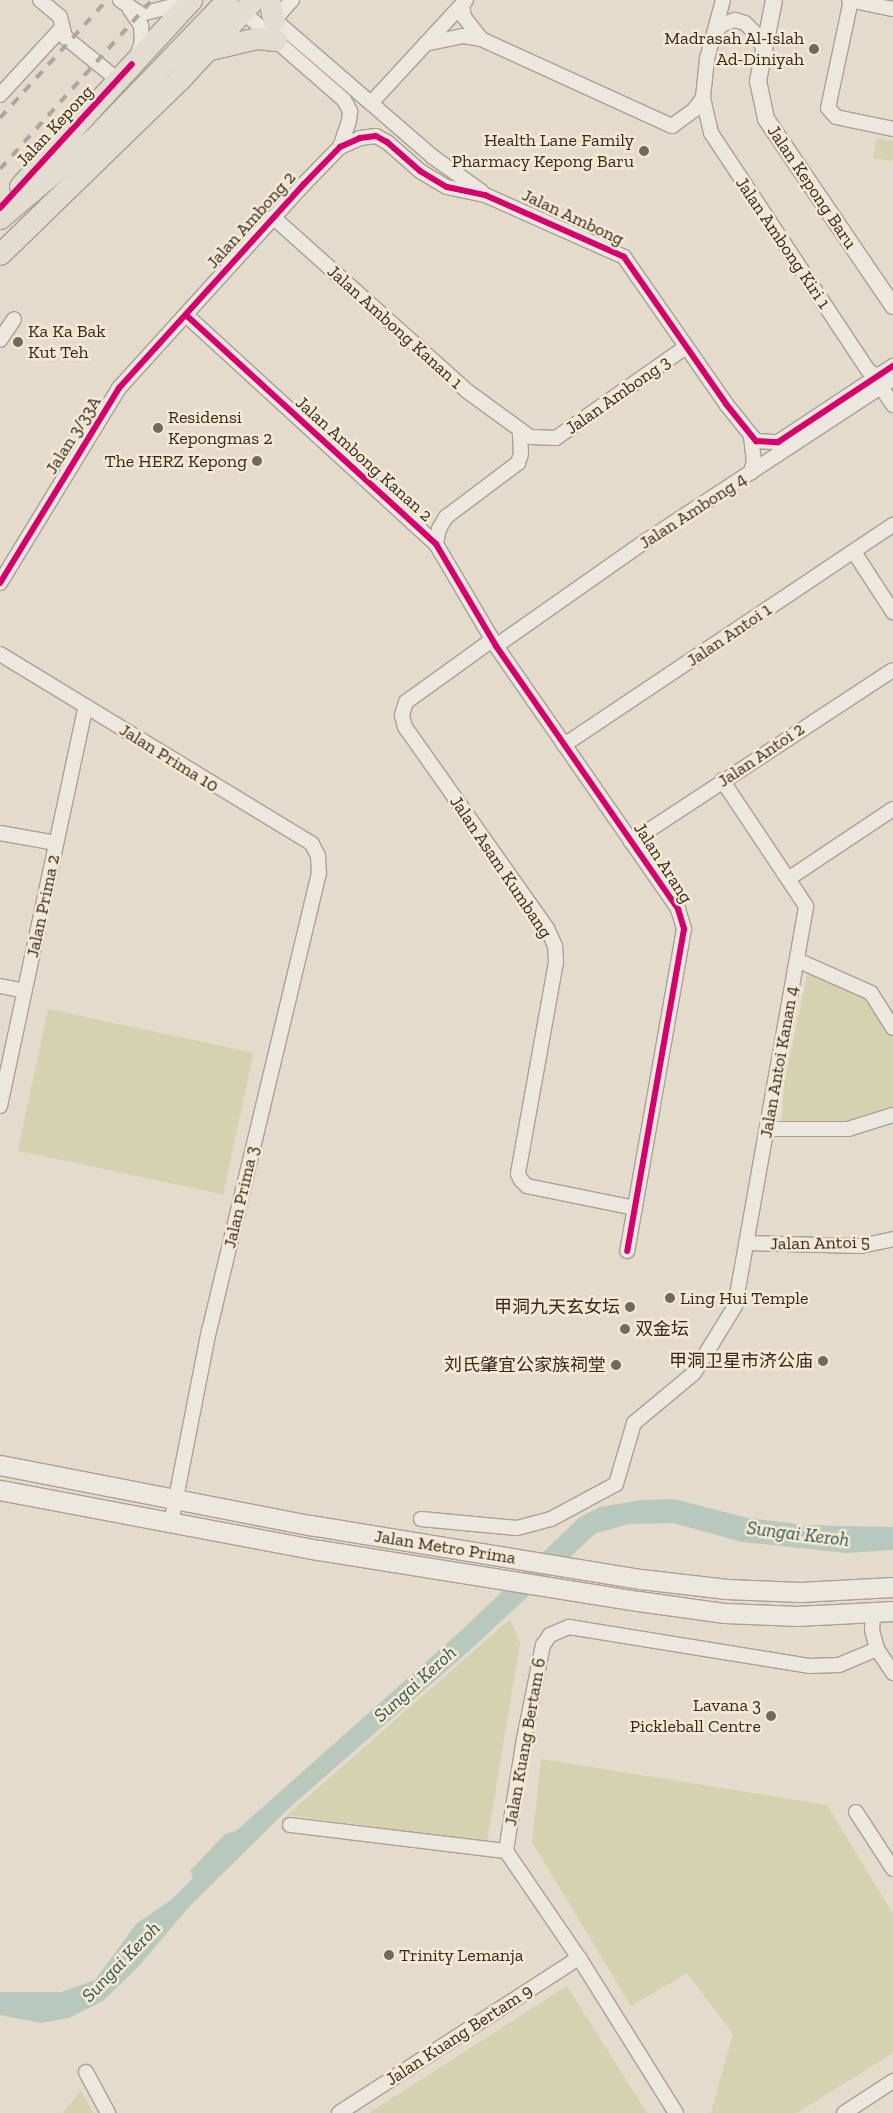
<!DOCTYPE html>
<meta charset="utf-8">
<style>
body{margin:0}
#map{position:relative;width:893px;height:2113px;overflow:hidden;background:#e4dbcd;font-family:"Zilla Slab","Noto Sans SC",serif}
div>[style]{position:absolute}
.green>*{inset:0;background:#d5d2b0;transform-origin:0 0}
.water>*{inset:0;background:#b9c8bd}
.roads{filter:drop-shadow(1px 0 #a9a096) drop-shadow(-1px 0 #a9a096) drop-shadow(0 1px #a9a096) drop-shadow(0 -1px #a9a096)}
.minor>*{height:14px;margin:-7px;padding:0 7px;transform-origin:7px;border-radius:7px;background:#ece7df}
.tertiary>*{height:16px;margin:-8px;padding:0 8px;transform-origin:8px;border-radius:8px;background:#ece7df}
.secondary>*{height:19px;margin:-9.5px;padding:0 9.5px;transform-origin:9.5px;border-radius:9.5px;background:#ece7df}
.primary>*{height:21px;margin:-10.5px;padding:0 10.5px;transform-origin:10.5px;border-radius:10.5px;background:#e3dcd0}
.rail>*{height:4px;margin-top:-2px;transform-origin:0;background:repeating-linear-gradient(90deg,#aba69f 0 9px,transparent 0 18px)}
.cycleway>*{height:6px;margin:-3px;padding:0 3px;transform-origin:3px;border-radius:3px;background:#d6006c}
.dots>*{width:14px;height:14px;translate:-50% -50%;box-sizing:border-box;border:2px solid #f4e9d4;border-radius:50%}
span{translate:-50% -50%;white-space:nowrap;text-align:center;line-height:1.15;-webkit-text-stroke:5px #f4e9d4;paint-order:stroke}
.poi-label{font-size:18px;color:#37291f}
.right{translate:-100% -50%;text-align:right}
.left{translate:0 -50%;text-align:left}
.street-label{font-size:18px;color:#37291f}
.water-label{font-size:19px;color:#2e5751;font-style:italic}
</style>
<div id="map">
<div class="green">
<div style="clip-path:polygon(877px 138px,893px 141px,893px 161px,873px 158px)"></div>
<div style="clip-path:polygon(809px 965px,871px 993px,893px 1028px,893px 1115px,868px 1125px,781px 1128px,784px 1085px)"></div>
<div style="left:48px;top:1009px;width:210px;height:145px;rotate:12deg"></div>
<div style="clip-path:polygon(510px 1619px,520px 1643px,487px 1842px,287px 1815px)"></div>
<div style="clip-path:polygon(541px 1759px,827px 1805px,893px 1914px,893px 2053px,797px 2113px,711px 2113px,733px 2034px,687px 1973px,631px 2006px,532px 1842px)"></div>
<div style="clip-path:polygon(567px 1986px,647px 2113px,369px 2113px)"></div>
<div style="clip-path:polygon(81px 2090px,93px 2113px,63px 2113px)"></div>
</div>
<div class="water">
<div style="clip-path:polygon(674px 1499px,748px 1518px,806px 1525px,893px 1527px,893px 1550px,846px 1553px,742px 1542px,673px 1523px,630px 1524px,596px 1533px,468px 1652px,289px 1808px,189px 1907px,139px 1966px,103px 2001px,69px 2018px,41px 2023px,0 2015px,0 1992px,61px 1992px,95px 1980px,137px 1923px,171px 1900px,193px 1878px,190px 1871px,225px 1834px,236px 1831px,464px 1628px,580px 1517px,600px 1507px,641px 1500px)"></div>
</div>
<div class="roads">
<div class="minor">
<div style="left:40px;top:0;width:26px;rotate:40deg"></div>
<div style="left:60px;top:17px;width:21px;rotate:76deg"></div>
<div style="left:65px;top:37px;width:68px;rotate:39.1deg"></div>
<div style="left:120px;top:0;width:25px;rotate:34deg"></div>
<div style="left:141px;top:14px;width:45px;rotate:-14deg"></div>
<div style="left:723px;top:0;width:61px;rotate:105.2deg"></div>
<div style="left:707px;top:59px;width:39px;rotate:96deg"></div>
<div style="left:703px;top:98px;width:36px;rotate:77deg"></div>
<div style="left:711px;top:133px;width:284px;rotate:56.5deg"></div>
<div style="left:868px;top:370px;width:8px;rotate:40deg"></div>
<div style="left:874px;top:375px;width:7px;rotate:-8deg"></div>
<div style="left:849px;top:0;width:45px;rotate:11.6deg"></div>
<div style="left:851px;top:0;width:110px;rotate:102deg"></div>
<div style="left:828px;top:108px;width:12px;rotate:48deg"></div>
<div style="left:836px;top:117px;width:58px;rotate:11.9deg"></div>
<div style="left:462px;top:5px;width:12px;rotate:81deg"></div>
<div style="left:464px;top:17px;width:28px;rotate:52deg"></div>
<div style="left:130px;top:10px;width:19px;rotate:54deg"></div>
<div style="left:141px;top:25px;width:17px;rotate:87deg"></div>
<div style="left:142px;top:42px;width:12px;rotate:110deg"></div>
<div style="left:242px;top:11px;width:135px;rotate:41.1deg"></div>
<div style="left:344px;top:100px;width:13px;rotate:61deg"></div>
<div style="left:350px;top:111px;width:10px;rotate:96deg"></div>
<div style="left:349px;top:121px;width:28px;rotate:109deg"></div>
<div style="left:269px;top:15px;width:217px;rotate:40.9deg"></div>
<div style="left:433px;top:157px;width:59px;rotate:35.3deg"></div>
<div style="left:274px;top:20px;width:27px;rotate:-48deg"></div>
<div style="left:715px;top:34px;width:11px;rotate:-56deg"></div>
<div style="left:721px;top:25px;width:15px;rotate:-20deg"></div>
<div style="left:735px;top:20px;width:10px;rotate:17deg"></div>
<div style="left:745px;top:23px;width:14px;rotate:45deg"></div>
<div style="left:755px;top:33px;width:21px;rotate:61deg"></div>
<div style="left:425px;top:44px;width:39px;rotate:-12deg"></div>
<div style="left:463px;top:36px;width:18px;rotate:9deg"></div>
<div style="left:481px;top:39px;width:210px;rotate:24.5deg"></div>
<div style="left:672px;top:126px;width:27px;rotate:-36deg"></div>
<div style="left:694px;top:110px;width:15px;rotate:-53deg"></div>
<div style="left:0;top:95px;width:90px;rotate:-47.3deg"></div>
<div style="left:371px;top:103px;width:140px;rotate:-47.3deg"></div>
<div style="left:273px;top:217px;width:261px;rotate:41.9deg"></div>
<div style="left:467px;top:391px;width:78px;rotate:36.1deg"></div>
<div style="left:530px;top:437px;width:26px;rotate:2deg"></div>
<div style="left:556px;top:438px;width:159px;rotate:-35deg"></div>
<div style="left:186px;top:315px;width:339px;rotate:42.5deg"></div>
<div style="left:436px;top:544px;width:118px;rotate:59.5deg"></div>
<div style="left:496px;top:646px;width:320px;rotate:55.3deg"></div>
<div style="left:678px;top:909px;width:21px;rotate:73deg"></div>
<div style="left:684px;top:929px;width:327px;rotate:100deg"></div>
<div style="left:0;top:340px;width:25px;rotate:-56deg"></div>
<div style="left:881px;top:387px;width:22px;rotate:56deg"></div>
<div style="left:751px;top:437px;width:23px;rotate:83deg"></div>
<div style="left:754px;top:460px;width:13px;rotate:103deg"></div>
<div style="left:436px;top:544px;width:15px;rotate:-79deg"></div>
<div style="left:439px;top:529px;width:14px;rotate:-60deg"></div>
<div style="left:446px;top:517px;width:90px;rotate:-36.9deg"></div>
<div style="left:518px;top:463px;width:9px;rotate:-72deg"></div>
<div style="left:521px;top:454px;width:22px;rotate:-93deg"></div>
<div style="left:854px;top:552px;width:72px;rotate:57deg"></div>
<div style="left:0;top:583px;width:228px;rotate:-58.6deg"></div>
<div style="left:119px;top:388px;width:275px;rotate:-47.8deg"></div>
<div style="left:304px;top:184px;width:52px;rotate:-45.8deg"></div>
<div style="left:340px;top:147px;width:22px;rotate:-24deg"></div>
<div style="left:360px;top:138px;width:16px;rotate:-7deg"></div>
<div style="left:376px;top:136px;width:13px;rotate:29deg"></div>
<div style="left:387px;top:142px;width:44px;rotate:41.3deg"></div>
<div style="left:420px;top:171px;width:31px;rotate:31deg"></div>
<div style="left:447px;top:187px;width:39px;rotate:12deg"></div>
<div style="left:485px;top:195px;width:152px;rotate:24deg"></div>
<div style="left:624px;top:257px;width:179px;rotate:55.2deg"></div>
<div style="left:726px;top:404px;width:48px;rotate:51deg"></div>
<div style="left:756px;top:441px;width:22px;rotate:3deg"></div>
<div style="left:778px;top:442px;width:138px;rotate:-33.5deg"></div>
<div style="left:492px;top:640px;width:106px;rotate:144.2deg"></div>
<div style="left:406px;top:702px;width:14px;rotate:107deg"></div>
<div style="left:402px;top:715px;width:12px;rotate:76deg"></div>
<div style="left:405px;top:727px;width:246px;rotate:54.8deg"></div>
<div style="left:547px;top:928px;width:20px;rotate:66deg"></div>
<div style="left:555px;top:946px;width:16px;rotate:86deg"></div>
<div style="left:556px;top:962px;width:215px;rotate:100.2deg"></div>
<div style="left:518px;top:1174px;width:7px;rotate:63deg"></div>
<div style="left:521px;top:1180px;width:8px;rotate:45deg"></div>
<div style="left:527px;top:1186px;width:110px;rotate:11.5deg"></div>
<div style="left:496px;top:646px;width:184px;rotate:-35.1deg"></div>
<div style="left:647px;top:540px;width:294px;rotate:-33.2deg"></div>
<div style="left:0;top:654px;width:365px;rotate:31.3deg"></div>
<div style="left:312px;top:844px;width:13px;rotate:63deg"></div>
<div style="left:318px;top:856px;width:17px;rotate:87deg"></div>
<div style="left:319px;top:873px;width:470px;rotate:103.5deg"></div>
<div style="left:209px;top:1330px;width:197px;rotate:101.1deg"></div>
<div style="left:564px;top:745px;width:396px;rotate:-33.8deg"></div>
<div style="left:0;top:833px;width:57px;rotate:10.1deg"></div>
<div style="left:631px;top:842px;width:313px;rotate:-33.3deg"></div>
<div style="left:788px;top:879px;width:126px;rotate:-33.7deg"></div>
<div style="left:797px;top:960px;width:81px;rotate:24deg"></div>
<div style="left:871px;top:993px;width:41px;rotate:57.8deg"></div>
<div style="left:0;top:986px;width:25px;rotate:11deg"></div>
<div style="left:0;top:1106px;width:409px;rotate:-77.9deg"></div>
<div style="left:767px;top:1129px;width:81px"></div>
<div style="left:848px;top:1129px;width:47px;rotate:-17.3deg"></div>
<div style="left:746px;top:1243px;width:115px;rotate:1.5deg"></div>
<div style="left:861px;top:1246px;width:33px;rotate:-12deg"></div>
<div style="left:421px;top:1519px;width:96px;rotate:5.4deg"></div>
<div style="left:517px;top:1528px;width:35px;rotate:-15deg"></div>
<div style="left:551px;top:1519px;width:74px;rotate:-28.3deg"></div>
<div style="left:616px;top:1484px;width:64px;rotate:-73.6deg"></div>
<div style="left:634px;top:1423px;width:78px;rotate:-39.8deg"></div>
<div style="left:694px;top:1373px;width:79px;rotate:-58.5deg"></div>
<div style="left:735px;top:1306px;width:406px;rotate:-79.9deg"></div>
<div style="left:806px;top:906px;width:151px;rotate:-123.7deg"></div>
<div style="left:873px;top:1613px;width:17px;rotate:93deg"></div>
<div style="left:872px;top:1630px;width:20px;rotate:75deg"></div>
<div style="left:877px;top:1649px;width:29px;rotate:56deg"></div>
<div style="left:856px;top:1812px;width:68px;rotate:57deg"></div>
<div style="left:290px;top:1825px;width:218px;rotate:6.9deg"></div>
<div style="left:86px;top:2072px;width:47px;rotate:61.8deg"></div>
<div style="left:339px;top:2113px;width:286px;rotate:-32.9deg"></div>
<div style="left:676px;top:2113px;width:183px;rotate:-122deg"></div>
<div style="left:579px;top:1958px;width:130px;rotate:-124.3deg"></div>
<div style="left:506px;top:1851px;width:113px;rotate:-80.9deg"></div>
<div style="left:524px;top:1739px;width:96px;rotate:-78.6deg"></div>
<div style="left:543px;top:1645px;width:12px;rotate:-55deg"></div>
<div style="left:550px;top:1635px;width:21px;rotate:-23deg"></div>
<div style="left:569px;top:1627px;width:243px;rotate:9.2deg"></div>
<div style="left:809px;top:1666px;width:30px;rotate:-2deg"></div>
<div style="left:839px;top:1665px;width:41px;rotate:-22.8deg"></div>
<div style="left:844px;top:2113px;width:59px;rotate:-33.1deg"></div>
</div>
<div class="tertiary">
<div style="left:774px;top:0;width:83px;rotate:101.2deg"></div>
<div style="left:758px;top:81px;width:39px;rotate:78deg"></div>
<div style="left:766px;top:119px;width:226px;rotate:55.8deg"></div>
</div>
<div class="secondary">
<div style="left:0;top:1465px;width:316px;rotate:11deg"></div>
<div style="left:310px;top:1525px;width:335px;rotate:9.3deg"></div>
<div style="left:641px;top:1579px;width:86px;rotate:6.7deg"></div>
<div style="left:726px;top:1589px;width:74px;rotate:2.3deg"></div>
<div style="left:800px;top:1592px;width:93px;rotate:-3.1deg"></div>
<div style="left:0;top:1490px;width:325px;rotate:10.7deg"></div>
<div style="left:319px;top:1550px;width:323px;rotate:9.1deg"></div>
<div style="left:638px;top:1601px;width:88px;rotate:7.9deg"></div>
<div style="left:725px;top:1613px;width:72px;rotate:2.4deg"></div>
<div style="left:797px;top:1616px;width:96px;rotate:-3deg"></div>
</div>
<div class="primary">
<div style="left:269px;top:0;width:21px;rotate:76deg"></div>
<div style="left:206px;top:50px;width:52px;rotate:-13.2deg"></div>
<div style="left:257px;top:38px;width:19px;rotate:6deg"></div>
<div style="left:20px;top:186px;width:253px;rotate:-47.4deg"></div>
<div style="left:0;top:218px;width:126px;rotate:-40.5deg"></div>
<div style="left:96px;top:136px;width:189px;rotate:-46.1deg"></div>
<div style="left:0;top:254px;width:250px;rotate:-44.2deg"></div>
<div style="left:179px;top:80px;width:109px;rotate:-47.2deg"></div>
</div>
</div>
<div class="rail">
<div style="left:0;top:118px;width:159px;rotate:-47.8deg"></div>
<div style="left:0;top:169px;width:227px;rotate:-48deg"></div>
</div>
<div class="cycleway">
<div style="left:0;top:208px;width:195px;rotate:-47.5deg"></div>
<div style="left:186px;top:315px;width:339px;rotate:42.5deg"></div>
<div style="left:436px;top:544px;width:118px;rotate:59.5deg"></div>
<div style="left:496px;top:646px;width:320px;rotate:55.3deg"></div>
<div style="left:678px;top:909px;width:21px;rotate:73deg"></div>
<div style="left:684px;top:929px;width:327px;rotate:100deg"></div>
<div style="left:0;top:583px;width:228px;rotate:-58.6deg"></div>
<div style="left:119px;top:388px;width:275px;rotate:-47.8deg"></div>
<div style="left:304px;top:184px;width:52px;rotate:-45.8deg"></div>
<div style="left:340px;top:147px;width:22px;rotate:-24deg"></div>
<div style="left:360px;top:138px;width:16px;rotate:-7deg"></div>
<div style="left:376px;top:136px;width:13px;rotate:29deg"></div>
<div style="left:387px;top:142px;width:44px;rotate:41.3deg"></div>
<div style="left:420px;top:171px;width:31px;rotate:31deg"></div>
<div style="left:447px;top:187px;width:39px;rotate:12deg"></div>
<div style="left:485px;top:195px;width:152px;rotate:24deg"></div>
<div style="left:624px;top:257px;width:179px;rotate:55.2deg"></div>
<div style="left:726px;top:404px;width:48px;rotate:51deg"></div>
<div style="left:756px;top:441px;width:22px;rotate:3deg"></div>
<div style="left:778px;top:442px;width:138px;rotate:-33.5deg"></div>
</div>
<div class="dots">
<div style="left:814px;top:49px;background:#74675c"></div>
<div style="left:644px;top:151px;background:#74675c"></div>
<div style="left:18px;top:342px;background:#74675c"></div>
<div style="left:158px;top:428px;background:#74675c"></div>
<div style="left:257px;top:461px;background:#74675c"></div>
<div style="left:670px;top:1298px;background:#74675c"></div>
<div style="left:630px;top:1307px;background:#74675c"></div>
<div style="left:625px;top:1329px;background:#74675c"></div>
<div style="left:823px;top:1361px;background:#74675c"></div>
<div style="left:616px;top:1365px;background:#74675c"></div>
<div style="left:771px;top:1716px;background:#74675c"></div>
<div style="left:389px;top:1955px;background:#74675c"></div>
</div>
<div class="poi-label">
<span class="right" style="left:804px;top:49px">Madrasah Al-Islah<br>Ad-Diniyah</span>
<span class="right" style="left:634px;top:151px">Health Lane Family<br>Pharmacy Kepong Baru</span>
<span class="left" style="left:28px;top:342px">Ka Ka Bak<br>Kut Teh</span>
<span class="left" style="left:168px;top:428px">Residensi<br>Kepongmas 2</span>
<span class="right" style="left:247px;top:461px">The HERZ Kepong</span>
<span class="left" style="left:680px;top:1298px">Ling Hui Temple</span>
<span class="right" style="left:620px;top:1307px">甲洞九天玄女坛</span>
<span class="left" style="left:635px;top:1329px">双金坛</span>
<span class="right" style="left:813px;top:1361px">甲洞卫星市济公庙</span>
<span class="right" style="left:606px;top:1365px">刘氏肇宜公家族祠堂</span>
<span class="right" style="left:761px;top:1716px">Lavana 3<br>Pickleball Centre</span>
<span class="left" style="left:399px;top:1955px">Trinity Lemanja</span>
</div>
<div class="street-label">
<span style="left:55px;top:126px;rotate:-47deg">Jalan Kepong</span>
<span style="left:812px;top:187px;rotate:56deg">Jalan Kepong Baru</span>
<span style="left:573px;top:217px;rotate:25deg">Jalan Ambong</span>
<span style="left:251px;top:220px;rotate:-48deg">Jalan Ambong 2</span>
<span style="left:783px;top:243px;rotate:56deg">Jalan Ambong Kiri 1</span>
<span style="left:395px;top:327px;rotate:42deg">Jalan Ambong Kanan 1</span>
<span style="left:618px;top:395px;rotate:-35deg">Jalan Ambong 3</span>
<span style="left:73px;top:435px;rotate:-58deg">Jalan 3/33A</span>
<span style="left:364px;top:459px;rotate:42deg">Jalan Ambong Kanan 2</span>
<span style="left:693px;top:511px;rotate:-33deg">Jalan Ambong 4</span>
<span style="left:729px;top:635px;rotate:-34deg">Jalan Antoi 1</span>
<span style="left:761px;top:755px;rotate:-34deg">Jalan Antoi 2</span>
<span style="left:169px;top:758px;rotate:32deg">Jalan Prima 10</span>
<span style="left:663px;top:863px;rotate:57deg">Jalan Arang</span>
<span style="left:501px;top:867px;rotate:56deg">Jalan Asam Kumbang</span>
<span style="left:43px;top:906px;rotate:-78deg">Jalan Prima 2</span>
<span style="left:779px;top:1062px;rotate:-80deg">Jalan Antoi Kanan 4</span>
<span style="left:241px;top:1197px;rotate:-77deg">Jalan Prima 3</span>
<span style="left:820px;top:1243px;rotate:-1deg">Jalan Antoi 5</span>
<span style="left:445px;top:1547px;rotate:9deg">Jalan Metro Prima</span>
<span style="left:525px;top:1742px;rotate:-80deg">Jalan Kuang Bertam 6</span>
<span style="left:459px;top:2035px;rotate:-33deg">Jalan Kuang Bertam 9</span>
</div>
<div class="water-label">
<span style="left:798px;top:1534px;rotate:7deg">Sungai Keroh</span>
<span style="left:415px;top:1684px;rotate:-42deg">Sungai Keroh</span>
<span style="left:121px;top:1962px;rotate:-46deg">Sungai Keroh</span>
</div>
</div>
